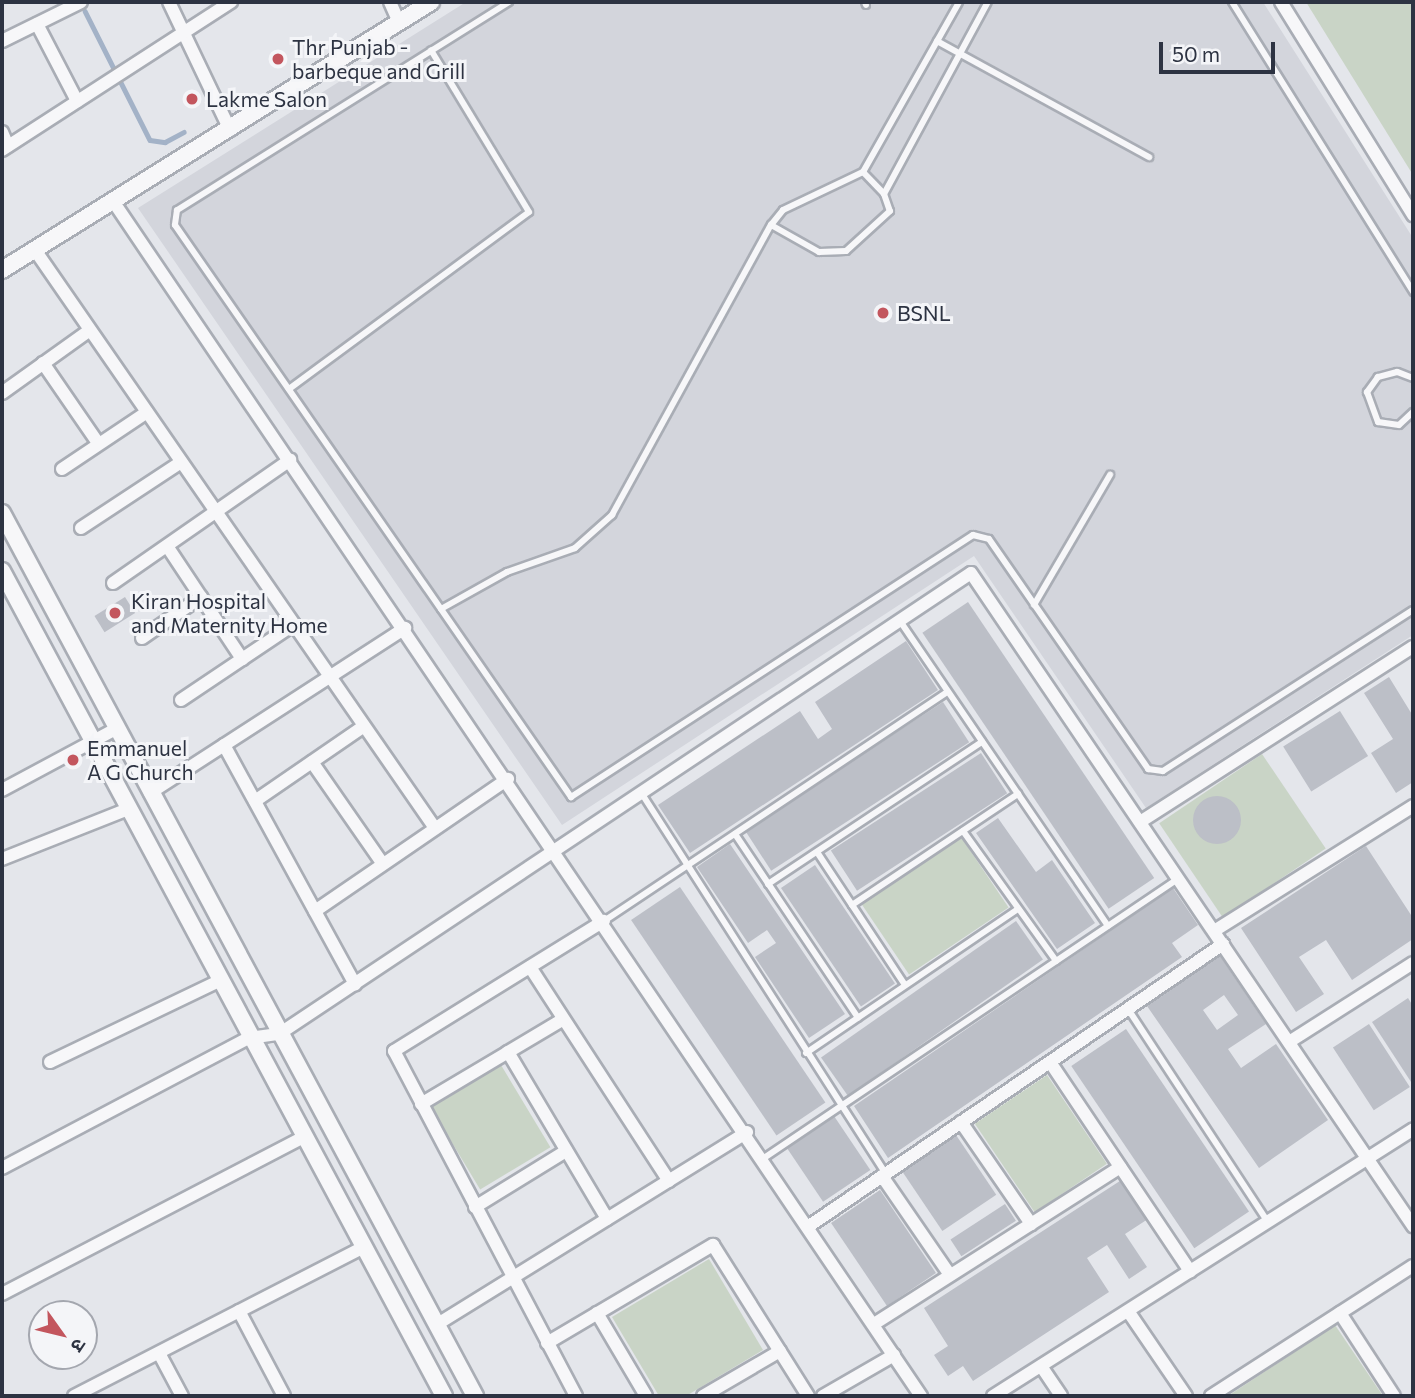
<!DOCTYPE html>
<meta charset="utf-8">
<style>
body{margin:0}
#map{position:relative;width:1415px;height:1398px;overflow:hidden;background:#e4e6eb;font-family:Commissioner,"Noto Sans Devanagari",sans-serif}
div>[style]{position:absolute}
.built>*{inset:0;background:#d3d5dc}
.green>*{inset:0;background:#c9d4c6;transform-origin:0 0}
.stream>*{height:4.5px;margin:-2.25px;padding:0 2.25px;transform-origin:2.25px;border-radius:2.25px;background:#a3b2c7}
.building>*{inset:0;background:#bcbfc7;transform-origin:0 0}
.round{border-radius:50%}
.roads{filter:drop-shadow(2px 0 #a9adb5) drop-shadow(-2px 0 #a9adb5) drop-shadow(0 2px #a9adb5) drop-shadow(0 -2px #a9adb5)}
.service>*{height:6px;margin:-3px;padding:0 3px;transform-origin:3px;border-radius:3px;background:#f7f7f9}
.minor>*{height:12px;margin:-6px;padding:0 6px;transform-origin:6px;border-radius:6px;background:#f7f7f9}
.tertiary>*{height:16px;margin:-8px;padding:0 8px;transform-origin:8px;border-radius:8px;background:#f7f7f9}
.dots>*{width:19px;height:19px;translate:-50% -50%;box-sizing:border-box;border:4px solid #f4f5f8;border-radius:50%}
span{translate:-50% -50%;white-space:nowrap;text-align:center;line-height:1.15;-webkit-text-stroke:6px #f4f5f8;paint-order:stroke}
.poi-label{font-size:21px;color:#2d3342}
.left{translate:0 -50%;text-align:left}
.frame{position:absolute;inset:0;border:4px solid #2d3342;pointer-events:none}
.north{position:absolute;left:28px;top:1300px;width:70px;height:70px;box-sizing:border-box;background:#f4f5f8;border:2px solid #a4a7af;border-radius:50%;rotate:124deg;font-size:19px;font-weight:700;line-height:28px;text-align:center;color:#2d3342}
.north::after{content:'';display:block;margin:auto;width:24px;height:32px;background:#c3565e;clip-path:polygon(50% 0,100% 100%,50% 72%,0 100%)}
.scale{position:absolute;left:1159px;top:42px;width:116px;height:32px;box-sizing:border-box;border:4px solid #2d3342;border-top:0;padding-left:9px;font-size:21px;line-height:24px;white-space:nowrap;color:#2d3342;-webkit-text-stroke:5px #f4f5f8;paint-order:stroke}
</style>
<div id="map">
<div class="built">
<div style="clip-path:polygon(466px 2px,1263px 2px,1413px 238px,1413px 635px,1146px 808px,974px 556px,562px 825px,138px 208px)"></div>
</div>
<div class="green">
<div style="clip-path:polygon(1306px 2px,1413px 2px,1413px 175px)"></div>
<div style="left:1262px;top:754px;width:114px;height:124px;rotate:56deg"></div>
<div style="left:961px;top:837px;width:85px;height:120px;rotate:56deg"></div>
<div style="left:501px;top:1065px;width:96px;height:82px;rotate:59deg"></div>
<div style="left:1047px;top:1075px;width:107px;height:87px;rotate:56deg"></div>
<div style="clip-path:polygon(709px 1259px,763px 1350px,686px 1396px,659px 1396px,612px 1317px)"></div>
<div style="clip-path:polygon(1335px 1325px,1383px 1396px,1228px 1396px)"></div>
</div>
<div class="stream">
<div style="left:85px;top:11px;width:144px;rotate:63.3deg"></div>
<div style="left:150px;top:140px;width:15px;rotate:8deg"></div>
<div style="left:165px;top:142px;width:21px;rotate:-28deg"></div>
</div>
<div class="building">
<div style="left:125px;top:597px;width:19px;height:36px;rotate:58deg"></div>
<div style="left:968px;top:602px;width:333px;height:55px;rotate:56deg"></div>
<div style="clip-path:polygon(906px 641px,938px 690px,690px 853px,658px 805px,800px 711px,818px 739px,832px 729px,815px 702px)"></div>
<div style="clip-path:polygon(1389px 677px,1413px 716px,1413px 782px,1396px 793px,1371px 753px,1393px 739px,1364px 693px)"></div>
<div style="left:943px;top:702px;width:48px;height:236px;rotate:57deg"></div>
<div style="left:1340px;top:711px;width:53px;height:67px;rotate:58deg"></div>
<div style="left:981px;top:753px;width:48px;height:179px;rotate:57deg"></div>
<div class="round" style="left:1193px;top:796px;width:48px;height:48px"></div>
<div style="clip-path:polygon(998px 818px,1036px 872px,1052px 860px,1095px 923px,1057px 949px,976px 833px)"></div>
<div style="clip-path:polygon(730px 844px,845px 1014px,809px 1038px,755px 957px,776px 943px,767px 930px,748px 943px,697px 867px)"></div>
<div style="clip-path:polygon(1366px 846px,1413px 918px,1413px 939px,1352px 980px,1326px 940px,1299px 957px,1324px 994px,1296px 1012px,1241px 928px)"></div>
<div style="left:815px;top:865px;width:143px;height:41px;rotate:56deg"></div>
<div style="left:680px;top:887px;width:260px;height:59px;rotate:56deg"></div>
<div style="clip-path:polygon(1173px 888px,1198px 925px,1172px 943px,1182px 957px,888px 1158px,854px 1106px)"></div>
<div style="left:1016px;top:921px;width:47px;height:238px;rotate:55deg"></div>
<div style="clip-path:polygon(evenodd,1220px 956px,1266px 1024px,1228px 1049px,1241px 1068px,1276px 1044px,1328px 1120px,1259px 1168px,1147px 1006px,1220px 956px,1224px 995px,1238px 1015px,1217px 1030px,1203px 1010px,1224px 995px)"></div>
<div style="clip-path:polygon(1408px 998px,1413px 1006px,1413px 1085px,1372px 1022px)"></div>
<div style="left:1369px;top:1024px;width:75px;height:43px;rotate:57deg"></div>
<div style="left:1126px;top:1029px;width:220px;height:66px;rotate:56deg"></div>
<div style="left:834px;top:1116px;width:65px;height:57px;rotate:56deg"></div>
<div style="left:956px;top:1135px;width:72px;height:65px;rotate:56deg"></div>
<div style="clip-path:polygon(1123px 1179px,1148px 1219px,1125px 1234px,1147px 1267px,1129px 1279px,1107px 1245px,1087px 1258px,1109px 1292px,973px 1381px,963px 1366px,948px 1376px,934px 1355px,948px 1346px,924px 1308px)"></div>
<div style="left:880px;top:1190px;width:100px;height:59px;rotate:56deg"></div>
<div style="left:1005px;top:1204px;width:20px;height:65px;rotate:57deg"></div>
</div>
<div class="roads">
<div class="service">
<div style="left:509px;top:2px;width:392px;rotate:147.9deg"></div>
<div style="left:177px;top:210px;width:15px;rotate:98deg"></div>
<div style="left:175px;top:225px;width:696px;rotate:55.3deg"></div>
<div style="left:571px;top:797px;width:480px;rotate:-33.1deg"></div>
<div style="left:973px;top:535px;width:16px;rotate:14deg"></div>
<div style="left:989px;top:539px;width:280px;rotate:55.3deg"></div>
<div style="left:1148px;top:769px;width:15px;rotate:8deg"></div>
<div style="left:1163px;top:771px;width:297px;rotate:-32.8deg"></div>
<div style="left:865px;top:2px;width:3px;rotate:72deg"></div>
<div style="left:1232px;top:2px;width:342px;rotate:58deg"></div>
<div style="left:937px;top:41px;width:242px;rotate:28.7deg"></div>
<div style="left:863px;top:172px;width:30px;rotate:46deg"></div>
<div style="left:884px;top:194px;width:18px;rotate:71deg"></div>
<div style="left:890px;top:211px;width:59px;rotate:137.7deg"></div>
<div style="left:846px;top:251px;width:27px;rotate:178deg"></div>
<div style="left:819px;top:252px;width:55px;rotate:-150.6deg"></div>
<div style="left:771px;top:225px;width:19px;rotate:-51deg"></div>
<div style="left:783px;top:210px;width:89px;rotate:-25.4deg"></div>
<div style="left:863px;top:172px;width:195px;rotate:-60.5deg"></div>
<div style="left:884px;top:194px;width:218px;rotate:-61.6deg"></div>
<div style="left:1413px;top:378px;width:17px;rotate:-159deg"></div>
<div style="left:1397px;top:372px;width:20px;rotate:165deg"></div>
<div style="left:1378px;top:377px;width:19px;rotate:126deg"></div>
<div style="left:1367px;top:392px;width:32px;rotate:70deg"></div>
<div style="left:1378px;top:422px;width:21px;rotate:8deg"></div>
<div style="left:1399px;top:425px;width:19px;rotate:-43deg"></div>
<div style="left:289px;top:389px;width:298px;rotate:-36.4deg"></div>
<div style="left:529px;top:212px;width:189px;rotate:-121.2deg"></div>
<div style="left:1034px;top:605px;width:151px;rotate:-59.7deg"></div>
<div style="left:441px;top:609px;width:76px;rotate:-29.3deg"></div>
<div style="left:507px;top:572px;width:72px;rotate:-19.4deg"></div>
<div style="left:575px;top:548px;width:50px;rotate:-41.7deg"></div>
<div style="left:612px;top:515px;width:331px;rotate:-61.3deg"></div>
<div style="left:900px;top:621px;width:369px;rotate:55.7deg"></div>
<div style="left:642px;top:794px;width:452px;rotate:57.3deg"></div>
<div style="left:963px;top:831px;width:160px;rotate:54.4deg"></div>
<div style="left:735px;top:834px;width:221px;rotate:56.2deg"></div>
<div style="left:817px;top:852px;width:159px;rotate:56.5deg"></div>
<div style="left:768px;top:884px;width:257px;rotate:-33.6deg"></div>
<div style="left:852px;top:905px;width:200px;rotate:-33.8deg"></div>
<div style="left:604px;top:921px;width:413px;rotate:-33.7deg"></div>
<div style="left:1128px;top:1009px;width:254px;rotate:56.7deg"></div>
<div style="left:806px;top:1053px;width:256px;rotate:-34.2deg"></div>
<div style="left:764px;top:1158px;width:499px;rotate:-34deg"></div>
</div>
<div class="minor">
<div style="left:169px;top:2px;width:142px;rotate:64.5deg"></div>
<div style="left:390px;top:2px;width:22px;rotate:66deg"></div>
<div style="left:1281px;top:2px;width:251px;rotate:58.2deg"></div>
<div style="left:37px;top:24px;width:87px;rotate:62.5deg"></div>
<div style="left:2px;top:41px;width:88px;rotate:-26.3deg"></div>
<div style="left:2px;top:132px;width:15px;rotate:67deg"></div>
<div style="left:2px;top:150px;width:273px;rotate:-32.9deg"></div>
<div style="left:113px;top:201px;width:1443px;rotate:55.94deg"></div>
<div style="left:35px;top:250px;width:703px;rotate:55.32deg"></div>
<div style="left:43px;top:363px;width:97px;rotate:55.5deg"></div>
<div style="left:2px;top:393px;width:108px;rotate:-35.6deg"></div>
<div style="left:62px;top:469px;width:102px;rotate:-33.8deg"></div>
<div style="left:81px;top:528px;width:120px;rotate:-33.4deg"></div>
<div style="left:167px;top:546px;width:136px;rotate:56.4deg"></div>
<div style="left:113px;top:583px;width:216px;rotate:-34.8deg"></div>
<div style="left:142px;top:638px;width:72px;rotate:-34.8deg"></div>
<div style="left:181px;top:700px;width:136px;rotate:-33.9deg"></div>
<div style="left:224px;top:745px;width:273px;rotate:61.3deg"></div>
<div style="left:312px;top:762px;width:124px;rotate:55.2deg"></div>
<div style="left:2px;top:790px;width:129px;rotate:-28.2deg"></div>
<div style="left:150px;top:793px;width:304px;rotate:-32.9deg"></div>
<div style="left:255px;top:801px;width:132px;rotate:-34.5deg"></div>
<div style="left:1140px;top:822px;width:324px;rotate:-32.7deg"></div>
<div style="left:2px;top:859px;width:136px;rotate:-21.6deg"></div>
<div style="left:315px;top:911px;width:234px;rotate:-34.4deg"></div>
<div style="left:1214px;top:931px;width:235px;rotate:-32.1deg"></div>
<div style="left:530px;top:967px;width:255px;rotate:57deg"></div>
<div style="left:1289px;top:1042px;width:147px;rotate:-32.5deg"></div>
<div style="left:508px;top:1052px;width:194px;rotate:59.3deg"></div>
<div style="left:50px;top:1062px;width:187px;rotate:-25.6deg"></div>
<div style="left:1050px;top:1062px;width:252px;rotate:56.2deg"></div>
<div style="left:421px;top:1104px;width:164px;rotate:-30.8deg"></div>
<div style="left:961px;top:1122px;width:124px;rotate:55.5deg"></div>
<div style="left:2px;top:1168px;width:279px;rotate:-27.8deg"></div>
<div style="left:249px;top:1038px;width:30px;rotate:-8deg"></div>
<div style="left:279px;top:1034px;width:831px;rotate:-33.67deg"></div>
<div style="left:971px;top:573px;width:789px;rotate:55.91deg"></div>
<div style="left:882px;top:1176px;width:120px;rotate:55.5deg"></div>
<div style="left:475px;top:1207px;width:107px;rotate:-31.6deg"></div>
<div style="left:809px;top:1226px;width:501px;rotate:-34.26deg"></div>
<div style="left:2px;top:1294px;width:339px;rotate:-27.5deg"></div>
<div style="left:239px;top:1311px;width:96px;rotate:62.1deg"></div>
<div style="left:1128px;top:1311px;width:103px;rotate:55.7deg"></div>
<div style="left:597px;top:1313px;width:96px;rotate:59.4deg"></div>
<div style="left:1340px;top:1313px;width:99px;rotate:57deg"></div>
<div style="left:874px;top:1324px;width:292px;rotate:-32.5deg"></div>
<div style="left:436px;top:1325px;width:366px;rotate:-31.8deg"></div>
<div style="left:547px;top:1343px;width:193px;rotate:-30.6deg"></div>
<div style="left:713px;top:1245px;width:178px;rotate:57.8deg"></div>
<div style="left:159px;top:1353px;width:49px;rotate:61.9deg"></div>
<div style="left:1041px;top:1366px;width:36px;rotate:56deg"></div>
<div style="left:74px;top:1396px;width:324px;rotate:-27.2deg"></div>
<div style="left:576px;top:1396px;width:390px;rotate:-117.8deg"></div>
<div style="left:394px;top:1051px;width:247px;rotate:-31.8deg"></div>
<div style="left:703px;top:1396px;width:89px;rotate:-30.3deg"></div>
<div style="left:823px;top:1396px;width:82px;rotate:-30deg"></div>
<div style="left:993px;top:1396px;width:498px;rotate:-32.4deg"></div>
<div style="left:1211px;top:1396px;width:240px;rotate:-32.8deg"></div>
</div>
<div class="tertiary">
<div style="left:2px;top:270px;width:506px;rotate:-31.99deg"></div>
<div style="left:2px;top:513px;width:1002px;rotate:61.82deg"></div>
<div style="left:2px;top:571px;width:936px;rotate:61.82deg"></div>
</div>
</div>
<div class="dots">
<div style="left:278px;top:59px;background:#c3565e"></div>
<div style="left:192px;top:99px;background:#c3565e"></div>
<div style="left:883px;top:313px;background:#c3565e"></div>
<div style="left:115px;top:613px;background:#c3565e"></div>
<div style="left:73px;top:760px;background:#c3565e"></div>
</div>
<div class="poi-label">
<span class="left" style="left:292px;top:59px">Thr Punjab -<br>barbeque and Grill</span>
<span class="left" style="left:206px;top:99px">Lakme Salon</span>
<span class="left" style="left:897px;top:313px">BSNL</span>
<span class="left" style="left:131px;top:613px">Kiran Hospital<br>and Maternity Home</span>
<span class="left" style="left:87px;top:760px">Emmanuel<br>A G Church</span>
</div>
<div class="frame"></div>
<div class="north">उ</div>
<div class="scale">50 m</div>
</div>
